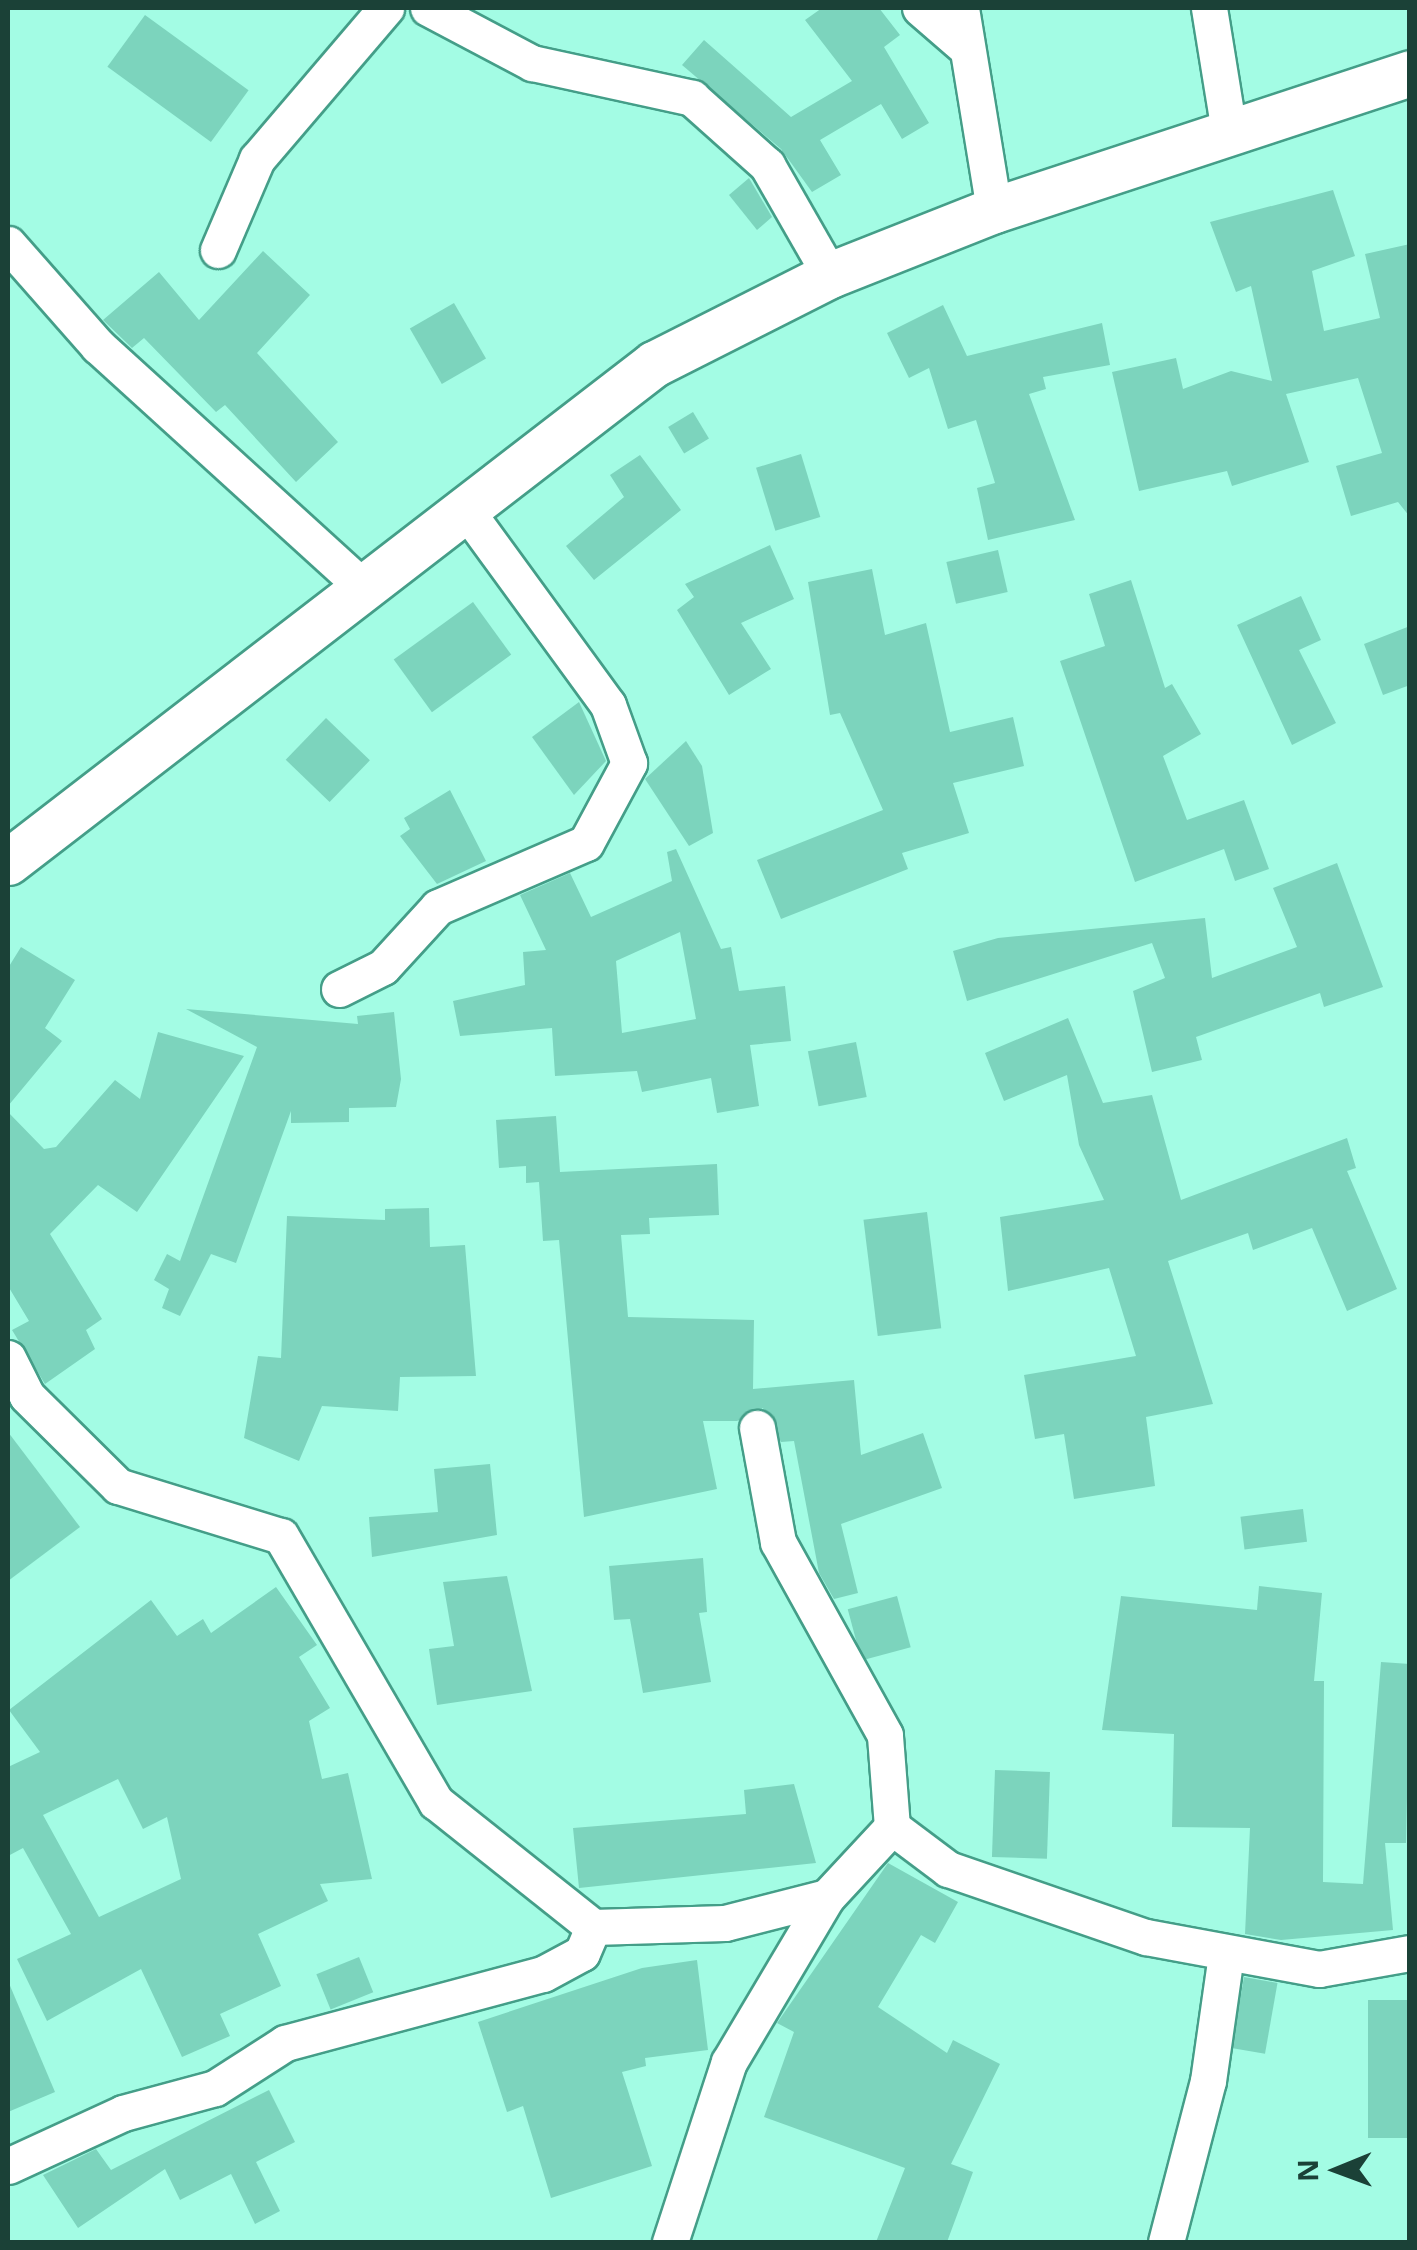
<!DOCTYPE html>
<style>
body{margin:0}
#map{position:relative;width:1417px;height:2250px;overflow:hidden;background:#a3fce4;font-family:"Noto Sans",sans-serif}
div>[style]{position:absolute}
.building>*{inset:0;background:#7cd4bd;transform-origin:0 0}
.roads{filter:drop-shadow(2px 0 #449e88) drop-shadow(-2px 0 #449e88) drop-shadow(0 2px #449e88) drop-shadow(0 -2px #449e88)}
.minor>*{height:35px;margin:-17.5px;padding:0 17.5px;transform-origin:17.5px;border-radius:17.5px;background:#fff}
.major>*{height:45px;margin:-22.5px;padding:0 22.5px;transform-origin:22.5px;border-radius:22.5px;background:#fff}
span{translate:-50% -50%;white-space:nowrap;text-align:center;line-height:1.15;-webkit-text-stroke:10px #a3fce4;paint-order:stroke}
.frame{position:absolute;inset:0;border:10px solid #1b4137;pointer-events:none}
.north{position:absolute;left:1287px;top:2120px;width:100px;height:100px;-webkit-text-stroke:8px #a3fce4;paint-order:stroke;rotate:269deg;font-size:28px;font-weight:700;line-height:40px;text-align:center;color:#1b4137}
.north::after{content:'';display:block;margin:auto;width:35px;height:45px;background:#1b4137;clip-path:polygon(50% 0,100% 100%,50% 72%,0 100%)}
</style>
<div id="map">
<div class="building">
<div style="clip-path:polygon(822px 8px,879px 8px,900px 35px,884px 47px,929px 123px,902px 139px,881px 104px,820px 140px,841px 175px,812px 192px,781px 149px,682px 65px,704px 40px,791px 117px,852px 81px,805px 20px)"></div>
<div style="left:145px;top:15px;width:128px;height:64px;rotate:36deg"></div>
<div style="clip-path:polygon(749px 178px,772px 217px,757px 230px,729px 195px)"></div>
<div style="clip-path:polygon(1333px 190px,1355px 256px,1312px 271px,1324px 331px,1380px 318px,1365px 254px,1410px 244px,1410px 517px,1398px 502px,1351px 516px,1336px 466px,1382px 453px,1358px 378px,1286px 394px,1309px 462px,1232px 486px,1227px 471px,1139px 491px,1112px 372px,1176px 358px,1183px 389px,1231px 371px,1272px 381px,1251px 286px,1236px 292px,1210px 222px)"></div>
<div style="clip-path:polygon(263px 251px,310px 295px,257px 353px,338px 442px,296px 482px,225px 405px,216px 412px,144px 338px,132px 348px,103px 320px,159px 272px,199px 320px)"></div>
<div style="left:454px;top:303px;width:64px;height:51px;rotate:60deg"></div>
<div style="clip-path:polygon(943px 305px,967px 356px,1102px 323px,1110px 365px,1043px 377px,1046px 389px,1029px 394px,1075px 520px,988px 540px,977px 488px,995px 483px,976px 420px,948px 429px,929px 368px,909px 378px,887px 333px)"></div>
<div style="left:693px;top:412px;width:31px;height:29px;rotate:59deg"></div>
<div style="left:801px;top:454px;width:66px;height:47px;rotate:73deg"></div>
<div style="clip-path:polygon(640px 455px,681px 510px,594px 580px,566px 546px,624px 497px,610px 475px)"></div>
<div style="clip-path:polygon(770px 545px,794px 599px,741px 623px,771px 669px,729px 695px,677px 610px,694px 597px,685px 584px)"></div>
<div style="left:998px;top:550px;width:43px;height:53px;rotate:77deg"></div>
<div style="clip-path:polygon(872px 569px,885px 635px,926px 623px,950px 732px,1013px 717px,1024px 766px,953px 783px,969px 833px,902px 853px,908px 869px,781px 919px,757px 860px,883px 810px,840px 713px,830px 715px,808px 582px)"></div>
<div style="clip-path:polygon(1131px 580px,1165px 688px,1172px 684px,1201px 734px,1163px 756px,1187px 820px,1244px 800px,1269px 869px,1235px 881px,1224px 849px,1135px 882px,1060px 661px,1105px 646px,1089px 594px)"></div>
<div style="clip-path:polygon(1301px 596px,1321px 640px,1299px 650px,1336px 723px,1292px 745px,1237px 625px)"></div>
<div style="left:473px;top:602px;width:65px;height:98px;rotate:54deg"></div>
<div style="clip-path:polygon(1410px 626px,1410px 685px,1383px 695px,1364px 644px)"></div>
<div style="clip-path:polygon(579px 702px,606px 761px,574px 795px,532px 737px)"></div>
<div style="left:326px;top:718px;width:61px;height:58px;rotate:44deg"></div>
<div style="clip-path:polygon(686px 741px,702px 766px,713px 833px,689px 846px,645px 779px)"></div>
<div style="clip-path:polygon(450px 790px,486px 861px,437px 884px,400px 836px,410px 829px,404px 818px)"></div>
<div style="clip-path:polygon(evenodd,676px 849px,721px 949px,731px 947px,739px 991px,785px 986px,791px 1041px,750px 1045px,759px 1106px,717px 1113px,711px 1078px,642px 1092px,637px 1071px,555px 1076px,552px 1028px,460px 1036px,453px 1001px,525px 985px,523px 952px,546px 950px,520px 895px,570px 873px,591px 917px,672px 881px,667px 852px,676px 849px,680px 932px,696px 1019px,622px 1033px,616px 961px,680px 932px)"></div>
<div style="clip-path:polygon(1337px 863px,1383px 987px,1324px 1007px,1320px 993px,1196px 1037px,1202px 1060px,1152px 1072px,1133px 991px,1165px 978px,1152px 943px,967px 1001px,953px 951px,998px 938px,1205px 918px,1212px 978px,1297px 947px,1273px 888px)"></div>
<div style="clip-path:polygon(21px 947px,75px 980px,45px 1028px,62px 1041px,8px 1106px,8px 968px)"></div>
<div style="clip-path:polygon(186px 1009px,358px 1024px,357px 1016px,394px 1012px,401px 1079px,396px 1107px,349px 1108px,349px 1122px,291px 1123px,291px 1111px,236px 1263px,211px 1254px,180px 1316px,162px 1308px,169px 1289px,154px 1280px,167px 1254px,180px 1261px,257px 1047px)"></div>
<div style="clip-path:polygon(1068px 1018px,1103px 1103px,1152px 1095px,1181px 1200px,1347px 1138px,1356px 1168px,1347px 1171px,1397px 1289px,1347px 1311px,1312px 1228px,1253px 1250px,1248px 1233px,1168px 1261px,1213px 1404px,1146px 1417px,1155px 1486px,1074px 1499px,1064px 1434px,1035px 1439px,1024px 1375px,1136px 1356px,1109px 1268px,1008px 1291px,1000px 1217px,1104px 1200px,1079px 1145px,1067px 1075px,1004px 1101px,985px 1053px)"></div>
<div style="clip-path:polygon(158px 1032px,244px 1056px,137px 1212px,98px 1185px,50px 1234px,102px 1319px,86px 1330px,95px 1349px,45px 1384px,12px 1330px,29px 1321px,8px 1286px,8px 1112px,44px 1149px,56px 1147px,115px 1080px,140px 1099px)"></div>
<div style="left:856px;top:1042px;width:56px;height:49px;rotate:79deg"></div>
<div style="clip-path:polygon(556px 1116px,560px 1172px,717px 1164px,719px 1215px,649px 1218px,650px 1234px,621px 1235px,628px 1317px,754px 1320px,753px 1389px,854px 1380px,861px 1455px,923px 1433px,942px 1488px,841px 1524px,858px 1593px,834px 1599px,819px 1573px,794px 1441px,781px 1442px,763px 1408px,737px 1421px,703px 1421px,717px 1489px,584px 1517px,559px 1240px,543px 1241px,539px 1182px,526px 1183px,526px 1166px,499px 1168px,496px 1120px)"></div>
<div style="clip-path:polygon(429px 1208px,430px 1247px,465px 1245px,476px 1376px,400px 1377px,398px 1411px,322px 1406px,299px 1461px,244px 1438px,258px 1356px,281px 1358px,287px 1216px,385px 1220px,385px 1209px)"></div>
<div style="left:927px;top:1212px;width:117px;height:64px;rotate:83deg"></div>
<div style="clip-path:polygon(8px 1432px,80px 1527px,8px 1581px)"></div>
<div style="clip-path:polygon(490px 1464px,497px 1535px,372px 1557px,369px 1517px,438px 1512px,434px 1469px)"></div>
<div style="left:1303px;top:1509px;width:33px;height:63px;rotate:83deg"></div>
<div style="clip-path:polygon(703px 1558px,707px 1612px,699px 1613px,711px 1682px,643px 1693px,630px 1619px,614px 1620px,609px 1566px)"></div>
<div style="clip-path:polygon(507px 1576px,532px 1691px,437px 1705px,429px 1649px,454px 1646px,443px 1582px)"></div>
<div style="clip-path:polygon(1259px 1586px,1322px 1593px,1314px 1681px,1324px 1681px,1323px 1882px,1363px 1884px,1381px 1662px,1410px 1664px,1406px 1843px,1385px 1843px,1393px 1930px,1281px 1940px,1245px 1934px,1250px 1828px,1172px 1827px,1174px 1734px,1102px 1730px,1121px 1596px,1257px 1610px)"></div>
<div style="clip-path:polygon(evenodd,276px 1587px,317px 1645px,299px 1657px,330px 1708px,309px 1721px,322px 1779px,348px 1773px,372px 1879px,320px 1884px,328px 1901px,258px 1934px,281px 1986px,220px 2014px,230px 2036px,182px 2057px,141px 1969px,47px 2021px,17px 1959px,71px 1934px,23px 1848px,8px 1856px,8px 1767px,40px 1752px,9px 1710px,151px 1600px,177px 1636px,203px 1619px,211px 1633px,276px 1587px,118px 1779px,143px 1829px,167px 1817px,181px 1879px,99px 1917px,43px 1815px,118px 1779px)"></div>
<div style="left:897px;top:1596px;width:53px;height:51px;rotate:75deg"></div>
<div style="left:995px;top:1770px;width:55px;height:87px;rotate:2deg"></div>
<div style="clip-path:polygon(794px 1784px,816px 1863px,579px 1888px,573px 1828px,746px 1814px,744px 1790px)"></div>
<div style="clip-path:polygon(888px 1863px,958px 1902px,935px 1943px,921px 1935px,878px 2007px,947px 2053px,953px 2040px,1000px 2064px,951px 2164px,973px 2172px,947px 2242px,876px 2242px,905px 2168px,764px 2117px,794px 2032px,777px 2023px)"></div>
<div style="left:359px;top:1957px;width:38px;height:46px;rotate:68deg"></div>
<div style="clip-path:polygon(697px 1960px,708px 2050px,645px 2058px,646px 2066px,622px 2072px,652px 2166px,551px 2198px,523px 2106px,507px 2112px,478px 2022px,642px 1968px)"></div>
<div style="left:1244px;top:1977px;width:34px;height:72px;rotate:10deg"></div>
<div style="clip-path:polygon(8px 1981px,55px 2092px,8px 2112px)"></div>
<div style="left:1410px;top:2000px;width:138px;height:42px;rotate:90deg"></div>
<div style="clip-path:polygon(269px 2090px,295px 2142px,256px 2162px,280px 2211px,255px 2224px,231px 2174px,180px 2200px,165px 2169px,78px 2228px,43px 2175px,96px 2149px,111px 2170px)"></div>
</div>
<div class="roads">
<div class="minor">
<div style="left:428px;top:8px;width:118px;rotate:27.9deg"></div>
<div style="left:532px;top:63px;width:164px;rotate:12.3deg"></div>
<div style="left:692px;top:98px;width:101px;rotate:41.8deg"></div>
<div style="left:767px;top:165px;width:127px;rotate:60.2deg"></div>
<div style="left:920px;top:8px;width:60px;rotate:40.9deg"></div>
<div style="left:961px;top:8px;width:205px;rotate:80.7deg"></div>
<div style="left:1209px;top:8px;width:125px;rotate:80.8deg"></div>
<div style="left:8px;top:244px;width:136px;rotate:48.6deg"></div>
<div style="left:98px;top:346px;width:362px;rotate:42.3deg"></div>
<div style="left:218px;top:250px;width:99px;rotate:-66.8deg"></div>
<div style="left:257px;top:159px;width:199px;rotate:-49.5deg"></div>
<div style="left:339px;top:989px;width:49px;rotate:-26.6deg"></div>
<div style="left:383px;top:967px;width:81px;rotate:-47.5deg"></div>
<div style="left:438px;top:907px;width:161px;rotate:-23.4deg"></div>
<div style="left:586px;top:843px;width:91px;rotate:-61.7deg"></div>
<div style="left:629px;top:763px;width:62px;rotate:-109.9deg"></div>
<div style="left:608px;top:705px;width:238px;rotate:-126.1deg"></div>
<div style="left:8px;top:1358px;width:42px;rotate:63.4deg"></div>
<div style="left:27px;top:1396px;width:128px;rotate:44.7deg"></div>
<div style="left:118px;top:1486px;width:170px;rotate:17.1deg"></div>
<div style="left:281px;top:1536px;width:308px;rotate:59.8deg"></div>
<div style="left:436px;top:1802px;width:201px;rotate:38.5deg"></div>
<div style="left:593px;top:1927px;width:132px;rotate:-1.7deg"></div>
<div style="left:725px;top:1923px;width:105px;rotate:-14.3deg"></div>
<div style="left:827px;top:1897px;width:96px;rotate:-47.1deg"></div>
<div style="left:892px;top:1827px;width:92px;rotate:-94.4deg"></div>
<div style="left:885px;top:1735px;width:221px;rotate:-119deg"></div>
<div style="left:778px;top:1542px;width:116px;rotate:-100.4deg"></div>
<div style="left:892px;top:1827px;width:70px;rotate:36.9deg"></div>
<div style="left:948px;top:1869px;width:209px;rotate:19deg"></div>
<div style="left:1146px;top:1937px;width:176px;rotate:10.5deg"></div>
<div style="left:1319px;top:1969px;width:92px;rotate:-10deg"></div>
<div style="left:8px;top:2166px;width:127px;rotate:-24.7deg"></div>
<div style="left:123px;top:2113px;width:95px;rotate:-15.2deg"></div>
<div style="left:215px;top:2088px;width:83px;rotate:-32.7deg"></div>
<div style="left:285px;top:2043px;width:267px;rotate:-15deg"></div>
<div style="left:543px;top:1974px;width:44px;rotate:-28.3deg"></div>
<div style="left:582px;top:1953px;width:28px;rotate:-67deg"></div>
<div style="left:670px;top:2242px;width:189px;rotate:-71.9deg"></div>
<div style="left:729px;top:2062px;width:192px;rotate:-59.3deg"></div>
<div style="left:1166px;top:2242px;width:166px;rotate:-75.4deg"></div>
<div style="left:1208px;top:2081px;width:128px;rotate:-81.9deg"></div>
</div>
<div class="major">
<div style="left:8px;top:862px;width:816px;rotate:-37.63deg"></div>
<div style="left:654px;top:364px;width:197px;rotate:-26.8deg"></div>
<div style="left:830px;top:275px;width:176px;rotate:-21.6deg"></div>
<div style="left:994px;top:210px;width:438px;rotate:-18.2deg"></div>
</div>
</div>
<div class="frame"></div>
<div class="north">N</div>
</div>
